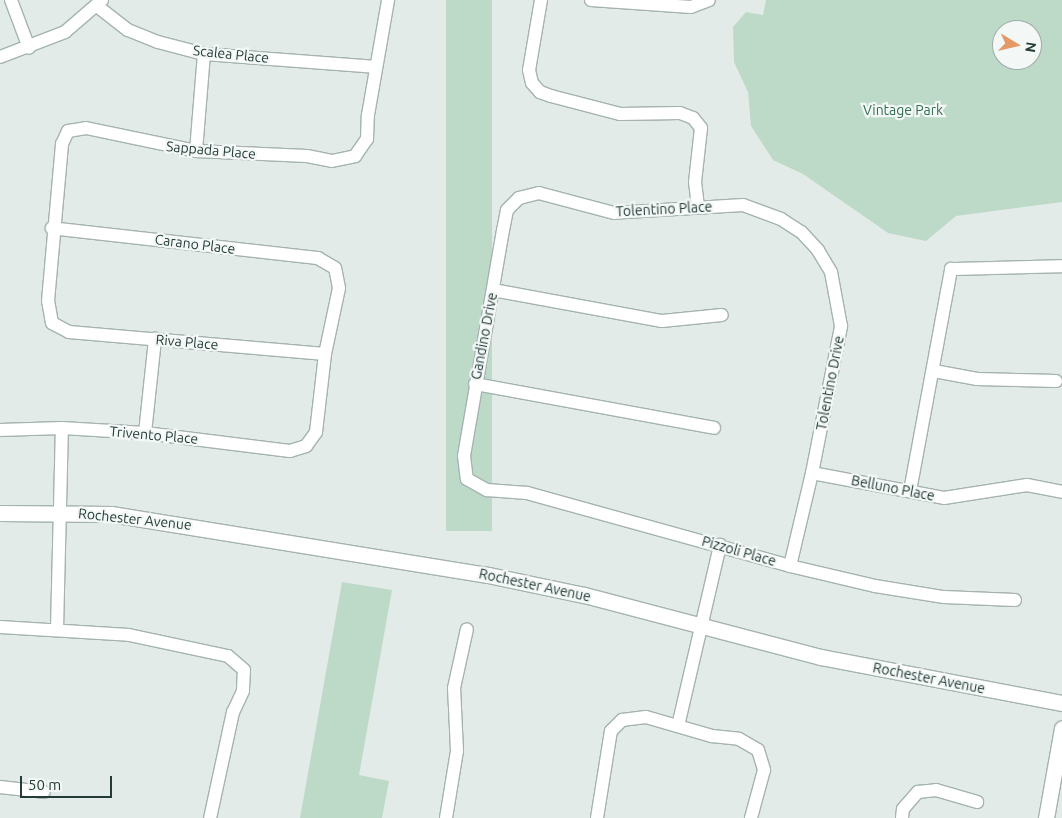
<!DOCTYPE html>
<style>
body{margin:0}
#map{position:relative;width:1062px;height:818px;overflow:hidden;background:#e2ebe8;font-family:Ubuntu,sans-serif}
div>[style]{position:absolute}
.green>*{inset:0;background:#bddac9;transform-origin:0 0}
.roads{filter:drop-shadow(1px 0 #a5b3b0) drop-shadow(-1px 0 #a5b3b0) drop-shadow(0 1px #a5b3b0) drop-shadow(0 -1px #a5b3b0)}
.minor>*{height:12px;margin:-6px;padding:0 6px;transform-origin:6px;border-radius:6px;background:#fff}
.tertiary>*{height:15px;margin:-7.5px;padding:0 7.5px;transform-origin:7.5px;border-radius:7.5px;background:#fff}
.secondary>*{height:15px;margin:-7.5px;padding:0 7.5px;transform-origin:7.5px;border-radius:7.5px;background:#fff}
span{translate:-50% -50%;white-space:nowrap;text-align:center;line-height:1.15;-webkit-text-stroke:4.5px #f3f8f6;paint-order:stroke}
.street-label{font-size:14px;color:#243b38}
.park-label{font-size:14px;color:#326e52}
.north{position:absolute;left:992px;top:20px;width:50px;height:50px;box-sizing:border-box;background:#f3f8f6;border:1px solid #a0acaa;border-radius:50%;rotate:99deg;font-size:14px;font-weight:700;line-height:20px;text-align:center;color:#243b38}
.north::after{content:'';display:block;margin:auto;width:18px;height:22px;background:#e59967;clip-path:polygon(50% 0,100% 100%,50% 72%,0 100%)}
.scale{position:absolute;left:20px;top:776px;width:92px;height:22px;box-sizing:border-box;border:2px solid #243b38;border-top:0;padding-left:6px;font-size:15px;line-height:18px;white-space:nowrap;color:#243b38;-webkit-text-stroke:4px #f3f8f6;paint-order:stroke}
</style>
<div id="map">
<div class="green">
<div style="left:446px;top:0;width:46px;height:531px"></div>
<div style="clip-path:polygon(evenodd,766px 0,1062px 0,1062px 202px,956px 216px,926px 241px,888px 233px,803px 174px,773px 160px,751px 126px,748px 92px,734px 62px,733px 27px,746px 12px,763px 15px,766px 0,1002px 30px,1032px 30px,1032px 60px,1002px 60px,1002px 30px)"></div>
<div style="clip-path:polygon(342px 582px,392px 590px,359px 775px,389px 781px,382px 818px,300px 818px)"></div>
</div>
<div class="roads">
<div class="minor">
<div style="left:11px;top:0;width:51px;rotate:69.4deg"></div>
<div style="left:541px;top:0;width:71px;rotate:99.7deg"></div>
<div style="left:529px;top:70px;width:13px;rotate:77deg"></div>
<div style="left:532px;top:83px;width:12px;rotate:48deg"></div>
<div style="left:540px;top:92px;width:12px;rotate:20deg"></div>
<div style="left:551px;top:96px;width:71px;rotate:14.6deg"></div>
<div style="left:620px;top:114px;width:60px;rotate:-1deg"></div>
<div style="left:680px;top:113px;width:14px;rotate:21deg"></div>
<div style="left:693px;top:118px;width:13px;rotate:51deg"></div>
<div style="left:701px;top:128px;width:54px;rotate:96.3deg"></div>
<div style="left:695px;top:182px;width:25px;rotate:83deg"></div>
<div style="left:591px;top:0;width:100px;rotate:4deg"></div>
<div style="left:691px;top:7px;width:19px;rotate:-21deg"></div>
<div style="left:97px;top:6px;width:39px;rotate:38deg"></div>
<div style="left:128px;top:30px;width:32px;rotate:22deg"></div>
<div style="left:158px;top:42px;width:48px;rotate:14.6deg"></div>
<div style="left:204px;top:54px;width:171px;rotate:4.3deg"></div>
<div style="left:0;top:57px;width:70px;rotate:-21deg"></div>
<div style="left:65px;top:32px;width:49px;rotate:-40.9deg"></div>
<div style="left:196px;top:151px;width:97px;rotate:-85.3deg"></div>
<div style="left:493px;top:290px;width:172px;rotate:10.4deg"></div>
<div style="left:662px;top:321px;width:60px;rotate:-5.7deg"></div>
<div style="left:325px;top:354px;width:257px;rotate:-175.1deg"></div>
<div style="left:69px;top:332px;width:19px;rotate:-152deg"></div>
<div style="left:52px;top:323px;width:22px;rotate:-100deg"></div>
<div style="left:48px;top:301px;width:158px;rotate:-84.9deg"></div>
<div style="left:62px;top:144px;width:14px;rotate:-65deg"></div>
<div style="left:68px;top:131px;width:18px;rotate:-9deg"></div>
<div style="left:86px;top:128px;width:112px;rotate:11.8deg"></div>
<div style="left:196px;top:151px;width:111px;rotate:2.6deg"></div>
<div style="left:307px;top:156px;width:25px;rotate:11deg"></div>
<div style="left:332px;top:161px;width:24px;rotate:-12deg"></div>
<div style="left:355px;top:156px;width:21px;rotate:-55deg"></div>
<div style="left:367px;top:139px;width:24px;rotate:-88deg"></div>
<div style="left:368px;top:115px;width:117px;rotate:-80.1deg"></div>
<div style="left:934px;top:371px;width:44px;rotate:10.5deg"></div>
<div style="left:977px;top:379px;width:79px;rotate:1.5deg"></div>
<div style="left:475px;top:384px;width:243px;rotate:10.4deg"></div>
<div style="left:0;top:430px;width:62px;rotate:-1.8deg"></div>
<div style="left:62px;top:428px;width:83px;rotate:3.4deg"></div>
<div style="left:145px;top:433px;width:146px;rotate:7.1deg"></div>
<div style="left:290px;top:451px;width:17px;rotate:-17deg"></div>
<div style="left:306px;top:446px;width:17px;rotate:-54deg"></div>
<div style="left:316px;top:432px;width:79px;rotate:-83.4deg"></div>
<div style="left:325px;top:354px;width:67px;rotate:-78deg"></div>
<div style="left:339px;top:288px;width:20px;rotate:-101deg"></div>
<div style="left:335px;top:268px;width:20px;rotate:-150deg"></div>
<div style="left:318px;top:258px;width:268px;rotate:-173.6deg"></div>
<div style="left:145px;top:433px;width:95px;rotate:-83.9deg"></div>
<div style="left:812px;top:473px;width:134px;rotate:10.7deg"></div>
<div style="left:944px;top:498px;width:84px;rotate:-8.9deg"></div>
<div style="left:1027px;top:485px;width:36px;rotate:11deg"></div>
<div style="left:910px;top:491px;width:226px;rotate:-79.5deg"></div>
<div style="left:951px;top:269px;width:111px;rotate:-1.5deg"></div>
<div style="left:790px;top:566px;width:96px;rotate:-76.7deg"></div>
<div style="left:812px;top:473px;width:150px;rotate:-78.8deg"></div>
<div style="left:841px;top:326px;width:55px;rotate:-100.5deg"></div>
<div style="left:831px;top:272px;width:26px;rotate:-121deg"></div>
<div style="left:818px;top:250px;width:25px;rotate:-133deg"></div>
<div style="left:801px;top:232px;width:24px;rotate:-147deg"></div>
<div style="left:781px;top:219px;width:40px;rotate:-159.8deg"></div>
<div style="left:743px;top:205px;width:129px;rotate:176.5deg"></div>
<div style="left:614px;top:213px;width:78px;rotate:-165.1deg"></div>
<div style="left:539px;top:193px;width:21px;rotate:166deg"></div>
<div style="left:519px;top:198px;width:17px;rotate:135deg"></div>
<div style="left:507px;top:210px;width:20px;rotate:101deg"></div>
<div style="left:503px;top:230px;width:229px;rotate:99.8deg"></div>
<div style="left:464px;top:456px;width:23px;rotate:83deg"></div>
<div style="left:467px;top:479px;width:23px;rotate:29deg"></div>
<div style="left:487px;top:490px;width:40px;rotate:4.3deg"></div>
<div style="left:527px;top:493px;width:273px;rotate:15.5deg"></div>
<div style="left:790px;top:566px;width:87px;rotate:13.2deg"></div>
<div style="left:875px;top:586px;width:70px;rotate:9.1deg"></div>
<div style="left:944px;top:597px;width:71px;rotate:2.4deg"></div>
<div style="left:0;top:627px;width:129px;rotate:3.5deg"></div>
<div style="left:129px;top:635px;width:101px;rotate:12deg"></div>
<div style="left:228px;top:656px;width:21px;rotate:41deg"></div>
<div style="left:244px;top:670px;width:21px;rotate:93deg"></div>
<div style="left:243px;top:691px;width:23px;rotate:115deg"></div>
<div style="left:233px;top:712px;width:108px;rotate:102.2deg"></div>
<div style="left:57px;top:629px;width:201px;rotate:-88.6deg"></div>
<div style="left:678px;top:726px;width:186px;rotate:-76.9deg"></div>
<div style="left:0;top:787px;width:44px;rotate:6.5deg"></div>
<div style="left:446px;top:818px;width:68px;rotate:-80.7deg"></div>
<div style="left:457px;top:751px;width:63px;rotate:-92.7deg"></div>
<div style="left:454px;top:688px;width:60px;rotate:-77.6deg"></div>
<div style="left:597px;top:818px;width:88px;rotate:-80.9deg"></div>
<div style="left:611px;top:731px;width:16px;rotate:-45deg"></div>
<div style="left:622px;top:720px;width:24px;rotate:-7deg"></div>
<div style="left:646px;top:717px;width:69px;rotate:16.1deg"></div>
<div style="left:712px;top:736px;width:27px;rotate:6deg"></div>
<div style="left:739px;top:739px;width:22px;rotate:30deg"></div>
<div style="left:758px;top:750px;width:21px;rotate:73deg"></div>
<div style="left:764px;top:770px;width:50px;rotate:105.2deg"></div>
<div style="left:902px;top:818px;width:9px;rotate:-84deg"></div>
<div style="left:903px;top:809px;width:23px;rotate:-49deg"></div>
<div style="left:918px;top:792px;width:18px;rotate:-6deg"></div>
<div style="left:936px;top:790px;width:43px;rotate:16.3deg"></div>
</div>
<div class="tertiary">
<div style="left:1046px;top:818px;width:91px;rotate:-79.9deg"></div>
</div>
<div class="secondary">
<div style="left:0;top:513px;width:111px;rotate:0.5deg"></div>
<div style="left:111px;top:514px;width:382px;rotate:9.2deg"></div>
<div style="left:488px;top:575px;width:98px;rotate:11.8deg"></div>
<div style="left:584px;top:595px;width:245px;rotate:14.7deg"></div>
<div style="left:821px;top:657px;width:245px;rotate:10.8deg"></div>
</div>
</div>
<div class="street-label">
<span style="left:231px;top:54px;rotate:6deg">Scalea Place</span>
<span style="left:211px;top:150px;rotate:5deg">Sappada Place</span>
<span style="left:664px;top:209px;rotate:-3deg">Tolentino Place</span>
<span style="left:195px;top:244px;rotate:7deg">Carano Place</span>
<span style="left:484px;top:336px;rotate:-79deg">Gandino Drive</span>
<span style="left:187px;top:342px;rotate:5deg">Riva Place</span>
<span style="left:830px;top:383px;rotate:-79deg">Tolentino Drive</span>
<span style="left:154px;top:435px;rotate:5deg">Trivento Place</span>
<span style="left:893px;top:488px;rotate:11deg">Belluno Place</span>
<span style="left:135px;top:519px;rotate:6deg">Rochester Avenue</span>
<span style="left:739px;top:551px;rotate:16deg">Pizzoli Place</span>
<span style="left:535px;top:585px;rotate:12deg">Rochester Avenue</span>
<span style="left:929px;top:678px;rotate:11deg">Rochester Avenue</span>
</div>
<div class="park-label">
<span style="left:903px;top:110px">Vintage Park</span>
</div>
<div class="north">N</div>
<div class="scale">50 m</div>
</div>
